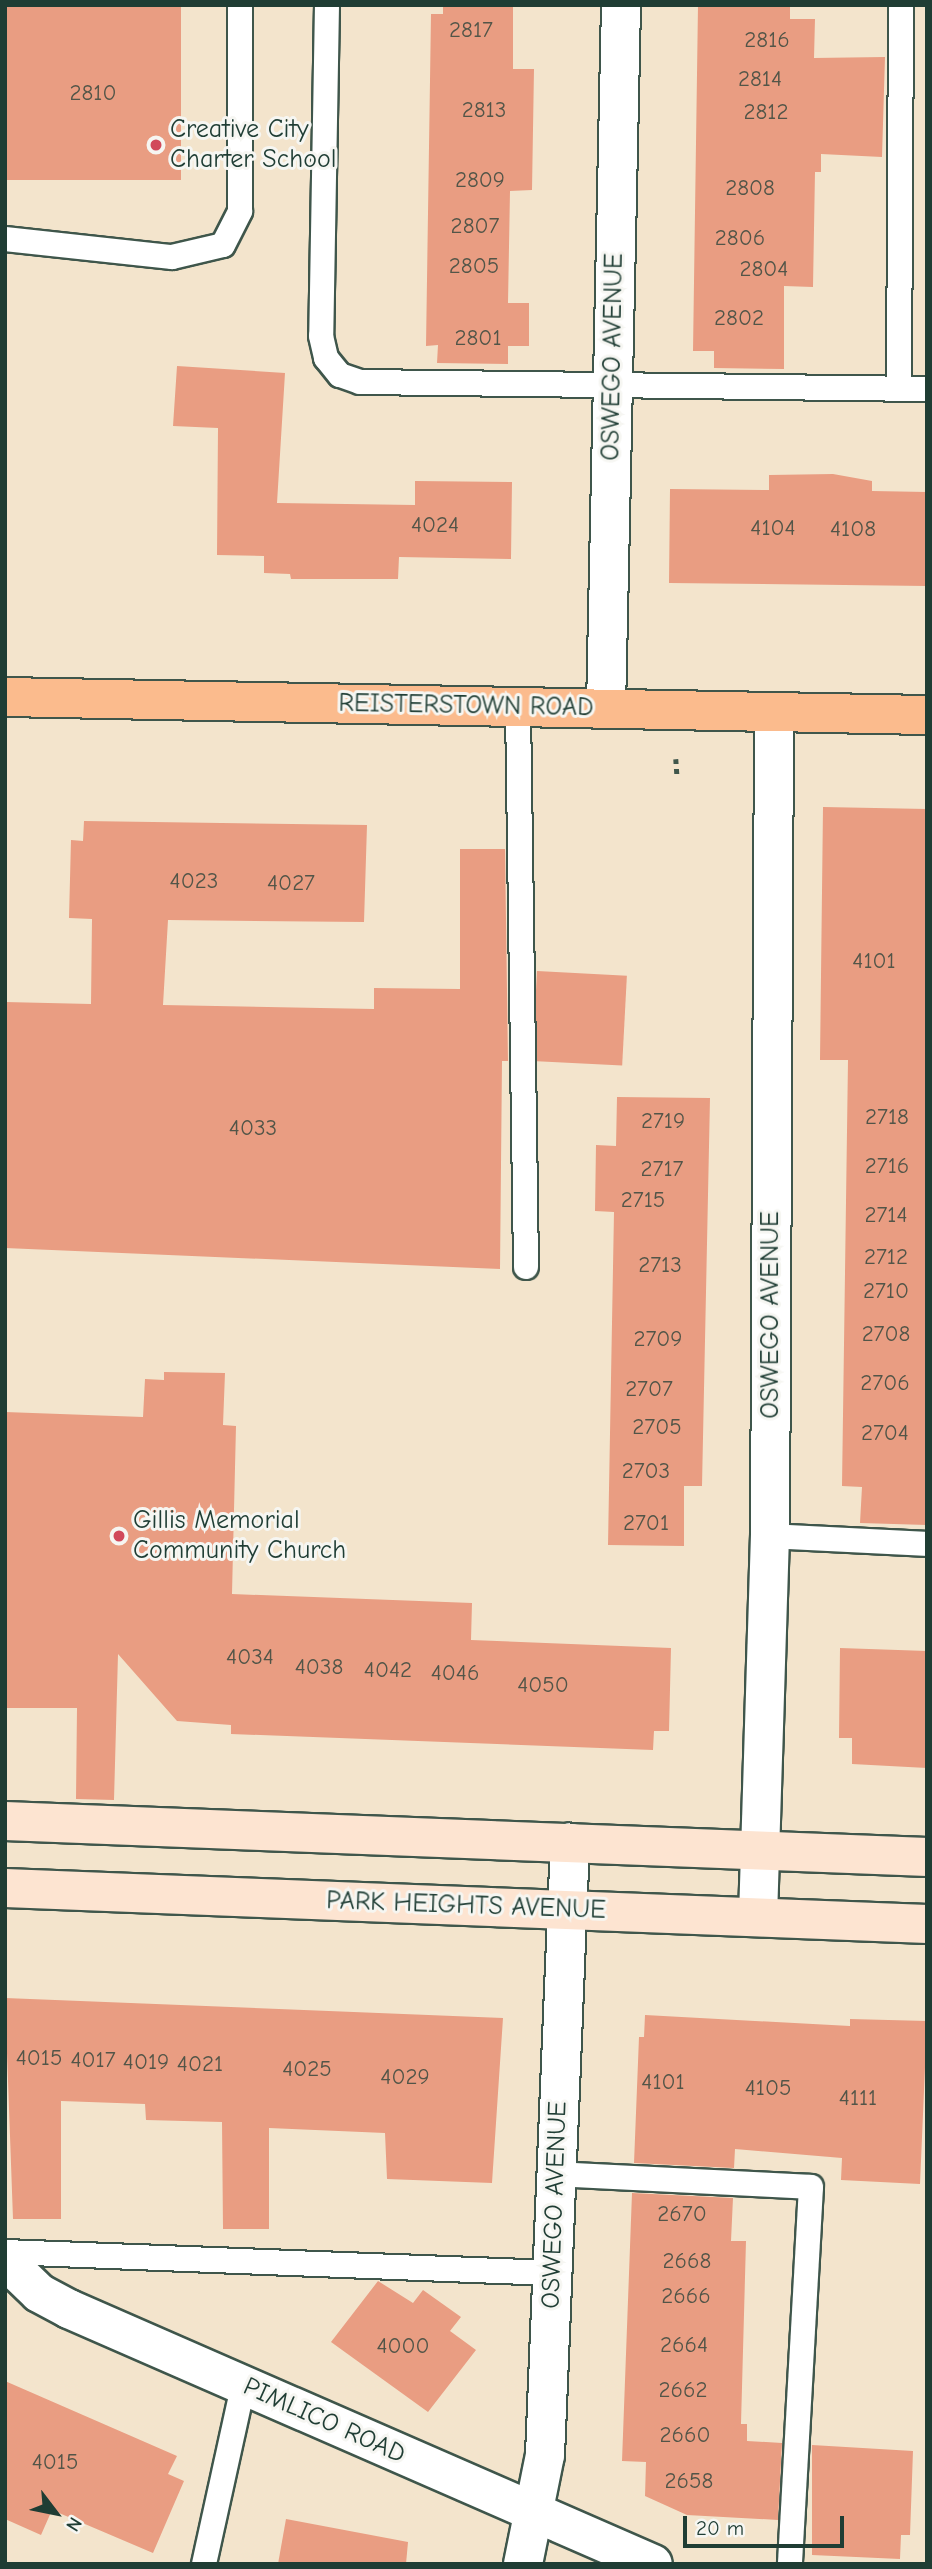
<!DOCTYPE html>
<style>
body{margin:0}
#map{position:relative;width:932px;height:2569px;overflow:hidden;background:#f3e4cc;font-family:"Comic Neue",sans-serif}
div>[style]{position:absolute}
.building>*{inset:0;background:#e99d82;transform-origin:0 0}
.path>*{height:4.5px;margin-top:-2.25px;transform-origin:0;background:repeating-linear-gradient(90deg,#3f564b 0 5px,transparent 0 10px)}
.roads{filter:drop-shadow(2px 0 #3f564b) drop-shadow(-2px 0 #3f564b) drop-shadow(0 2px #3f564b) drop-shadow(0 -2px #3f564b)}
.service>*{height:24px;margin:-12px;padding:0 12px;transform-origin:12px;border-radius:12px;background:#fff}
.minor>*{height:38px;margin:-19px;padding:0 19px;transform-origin:19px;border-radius:19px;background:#fff}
.secondary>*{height:38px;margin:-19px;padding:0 19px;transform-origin:19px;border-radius:19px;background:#fde4d1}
.primary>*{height:38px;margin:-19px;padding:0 19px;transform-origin:19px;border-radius:19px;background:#fbbb8d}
.dots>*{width:19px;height:19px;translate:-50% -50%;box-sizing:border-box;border:4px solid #f6f6f2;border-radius:50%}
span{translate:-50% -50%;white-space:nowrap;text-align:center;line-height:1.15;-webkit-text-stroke:6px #f6f6f2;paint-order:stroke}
.number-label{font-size:23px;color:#525548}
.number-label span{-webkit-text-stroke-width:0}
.poi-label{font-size:26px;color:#1f3d34}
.left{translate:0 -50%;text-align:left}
.street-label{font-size:26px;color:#1f3d34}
.frame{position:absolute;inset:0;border:7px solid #1f3d34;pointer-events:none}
.north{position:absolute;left:21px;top:2478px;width:70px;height:70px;-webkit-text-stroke:5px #f6f6f2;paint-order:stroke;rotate:122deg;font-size:19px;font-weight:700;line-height:28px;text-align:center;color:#1f3d34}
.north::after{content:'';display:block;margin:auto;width:24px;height:32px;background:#1f3d34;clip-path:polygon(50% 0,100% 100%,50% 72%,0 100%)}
.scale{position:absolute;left:683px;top:2516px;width:161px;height:32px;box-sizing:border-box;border:4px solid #1f3d34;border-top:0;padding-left:9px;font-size:21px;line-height:24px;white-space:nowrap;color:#1f3d34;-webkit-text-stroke:5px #f6f6f2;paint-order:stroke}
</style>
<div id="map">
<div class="building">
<div style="left:5px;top:5px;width:176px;height:175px"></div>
<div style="clip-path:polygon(443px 5px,513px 5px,513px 69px,534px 69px,532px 190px,510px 191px,508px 303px,529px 303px,529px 346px,508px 346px,508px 364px,437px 363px,438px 345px,426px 346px,431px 14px,443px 14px)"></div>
<div style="clip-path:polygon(698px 5px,790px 5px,790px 19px,815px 19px,814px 58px,885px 57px,882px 157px,821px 154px,821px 172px,815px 172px,813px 287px,784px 286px,784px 369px,714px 368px,714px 351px,693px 351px)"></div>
<div style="clip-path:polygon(177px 366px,285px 373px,277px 503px,415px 505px,415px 481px,512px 482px,511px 559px,399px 557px,398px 579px,291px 579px,290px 574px,264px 573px,264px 556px,217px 555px,218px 428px,173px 426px)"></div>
<div style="clip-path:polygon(833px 474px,872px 481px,872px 491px,927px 492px,927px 586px,669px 583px,670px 489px,769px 490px,769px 475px)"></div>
<div style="clip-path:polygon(823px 807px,927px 809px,927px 1525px,860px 1523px,862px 1487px,842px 1486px,848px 1060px,820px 1060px)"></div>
<div style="clip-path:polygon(84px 821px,367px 825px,364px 922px,168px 920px,163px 1005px,374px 1009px,374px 988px,460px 989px,460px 849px,505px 849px,508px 1061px,502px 1061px,500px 1269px,5px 1248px,5px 1002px,91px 1004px,92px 919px,69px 918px,71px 840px,83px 841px)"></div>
<div style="left:537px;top:971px;width:90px;height:90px;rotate:3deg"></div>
<div style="clip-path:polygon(617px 1097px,710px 1098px,702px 1486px,684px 1486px,684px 1546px,608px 1545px,614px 1212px,595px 1211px,596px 1145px,616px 1146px)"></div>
<div style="clip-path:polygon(164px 1372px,225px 1373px,223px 1425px,236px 1426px,232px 1594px,472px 1603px,471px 1640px,671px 1648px,669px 1731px,654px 1731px,653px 1750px,231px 1734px,231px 1725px,177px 1721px,118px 1654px,114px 1800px,76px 1799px,77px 1708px,5px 1708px,5px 1412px,143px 1417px,145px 1379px,164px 1380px)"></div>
<div style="clip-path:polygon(840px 1648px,927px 1651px,927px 1768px,852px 1764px,852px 1738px,839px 1738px)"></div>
<div style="clip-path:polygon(5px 1998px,503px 2018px,492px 2183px,387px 2179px,385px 2133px,269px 2128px,269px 2229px,223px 2229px,222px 2122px,146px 2120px,145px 2104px,61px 2101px,61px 2219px,13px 2219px)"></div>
<div style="clip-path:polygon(645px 2015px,850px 2026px,850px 2019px,927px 2021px,920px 2184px,841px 2180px,842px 2158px,735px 2149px,734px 2168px,634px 2163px,639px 2037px,644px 2037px)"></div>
<div style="clip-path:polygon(632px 2193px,733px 2198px,731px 2241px,746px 2241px,741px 2424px,747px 2424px,747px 2441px,782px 2443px,778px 2520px,687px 2515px,645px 2496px,646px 2462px,622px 2461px)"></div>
<div style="clip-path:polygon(378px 2281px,413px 2303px,423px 2290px,461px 2317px,450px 2331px,476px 2350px,428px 2412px,331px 2342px)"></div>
<div style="clip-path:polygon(5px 2381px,177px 2456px,168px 2474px,184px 2481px,153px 2553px,52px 2510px,41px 2535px,5px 2519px)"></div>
<div style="clip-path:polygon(812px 2445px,913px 2451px,910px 2535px,901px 2535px,900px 2559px,812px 2555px)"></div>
<div style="clip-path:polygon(286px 2519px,408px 2542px,406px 2564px,278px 2564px)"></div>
</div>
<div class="path">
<div style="left:676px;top:759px;width:15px;rotate:86deg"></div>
</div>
<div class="roads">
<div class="service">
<div style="left:327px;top:5px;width:331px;rotate:91deg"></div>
<div style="left:321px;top:336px;width:23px;rotate:77deg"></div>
<div style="left:326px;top:358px;width:22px;rotate:51deg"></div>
<div style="left:340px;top:375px;width:21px;rotate:19deg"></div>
<div style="left:360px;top:382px;width:567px;rotate:0.71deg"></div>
<div style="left:5px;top:239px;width:168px;rotate:6.2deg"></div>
<div style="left:172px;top:257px;width:52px;rotate:-13.2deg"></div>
<div style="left:223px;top:245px;width:38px;rotate:-63deg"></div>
<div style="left:240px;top:211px;width:206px;rotate:-90deg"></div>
<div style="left:899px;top:388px;width:383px;rotate:-89.7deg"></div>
<div style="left:518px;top:707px;width:560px;rotate:89.18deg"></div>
<div style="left:770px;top:1536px;width:157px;rotate:2.9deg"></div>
<div style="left:556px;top:2174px;width:255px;rotate:2.9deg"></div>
<div style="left:811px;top:2187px;width:378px;rotate:93.2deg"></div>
<div style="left:5px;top:2252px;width:547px;rotate:2.2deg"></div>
<div style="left:204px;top:2564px;width:182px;rotate:-77.6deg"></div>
</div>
<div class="minor">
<div style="left:606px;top:709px;width:704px;rotate:-88.78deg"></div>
<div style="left:758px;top:1917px;width:381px;rotate:-88.2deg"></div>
<div style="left:770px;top:1536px;width:824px;rotate:-89.72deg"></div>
<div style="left:5px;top:2260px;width:47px;rotate:44.1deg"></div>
<div style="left:39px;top:2293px;width:34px;rotate:28deg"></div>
<div style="left:69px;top:2309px;width:637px;rotate:23.59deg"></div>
<div style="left:523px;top:2564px;width:111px;rotate:-78.6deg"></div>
<div style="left:545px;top:2455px;width:613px;rotate:-87.66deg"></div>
</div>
<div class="secondary">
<div style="left:5px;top:1821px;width:923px;rotate:2.24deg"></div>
<div style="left:5px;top:1888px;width:923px;rotate:2.24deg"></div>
</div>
<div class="primary">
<div style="left:5px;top:697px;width:922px;rotate:1.12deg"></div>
</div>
</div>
<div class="dots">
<div style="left:156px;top:145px;background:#d1495b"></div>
<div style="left:119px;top:1536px;background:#d1495b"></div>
</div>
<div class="number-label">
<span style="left:471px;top:30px">2817</span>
<span style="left:767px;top:40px">2816</span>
<span style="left:760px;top:79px">2814</span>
<span style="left:93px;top:93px">2810</span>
<span style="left:484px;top:110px">2813</span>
<span style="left:766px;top:112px">2812</span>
<span style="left:480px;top:180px">2809</span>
<span style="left:750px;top:188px">2808</span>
<span style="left:475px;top:226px">2807</span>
<span style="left:740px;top:238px">2806</span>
<span style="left:474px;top:266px">2805</span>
<span style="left:764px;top:269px">2804</span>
<span style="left:739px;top:318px">2802</span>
<span style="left:478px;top:338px">2801</span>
<span style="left:435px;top:525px">4024</span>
<span style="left:773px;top:528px">4104</span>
<span style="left:853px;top:529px">4108</span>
<span style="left:194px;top:881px">4023</span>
<span style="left:291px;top:883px">4027</span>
<span style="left:874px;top:961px">4101</span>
<span style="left:887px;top:1117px">2718</span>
<span style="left:663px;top:1121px">2719</span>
<span style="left:253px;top:1128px">4033</span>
<span style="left:887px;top:1166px">2716</span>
<span style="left:662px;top:1169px">2717</span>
<span style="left:643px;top:1200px">2715</span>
<span style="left:886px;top:1215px">2714</span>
<span style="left:886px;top:1257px">2712</span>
<span style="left:660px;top:1265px">2713</span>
<span style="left:886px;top:1291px">2710</span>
<span style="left:886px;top:1334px">2708</span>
<span style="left:658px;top:1339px">2709</span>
<span style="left:885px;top:1383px">2706</span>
<span style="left:649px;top:1389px">2707</span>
<span style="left:657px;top:1427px">2705</span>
<span style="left:885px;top:1433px">2704</span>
<span style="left:646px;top:1471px">2703</span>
<span style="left:646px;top:1523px">2701</span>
<span style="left:250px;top:1657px">4034</span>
<span style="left:319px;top:1667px">4038</span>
<span style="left:388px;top:1670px">4042</span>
<span style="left:455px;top:1673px">4046</span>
<span style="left:543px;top:1685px">4050</span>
<span style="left:39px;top:2058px">4015</span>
<span style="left:93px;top:2060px">4017</span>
<span style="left:146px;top:2062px">4019</span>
<span style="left:200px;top:2064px">4021</span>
<span style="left:307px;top:2069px">4025</span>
<span style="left:405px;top:2077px">4029</span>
<span style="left:663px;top:2082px">4101</span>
<span style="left:768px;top:2088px">4105</span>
<span style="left:858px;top:2098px">4111</span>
<span style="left:682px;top:2214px">2670</span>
<span style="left:687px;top:2261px">2668</span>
<span style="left:686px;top:2296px">2666</span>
<span style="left:684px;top:2345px">2664</span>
<span style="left:403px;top:2346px">4000</span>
<span style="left:683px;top:2390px">2662</span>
<span style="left:685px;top:2435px">2660</span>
<span style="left:55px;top:2462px">4015</span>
<span style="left:689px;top:2481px">2658</span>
</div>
<div class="poi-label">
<span class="left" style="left:170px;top:145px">Creative City<br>Charter School</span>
<span class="left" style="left:133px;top:1536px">Gillis Memorial<br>Community Church</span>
</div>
<div class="street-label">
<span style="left:613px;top:357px;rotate:-89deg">OSWEGO AVENUE</span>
<span style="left:466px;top:706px;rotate:1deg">REISTERSTOWN ROAD</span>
<span style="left:771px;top:1315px;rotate:-90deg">OSWEGO AVENUE</span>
<span style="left:466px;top:1906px;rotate:2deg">PARK HEIGHTS AVENUE</span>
<span style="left:555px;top:2205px;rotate:-88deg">OSWEGO AVENUE</span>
<span style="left:324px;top:2421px;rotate:24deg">PIMLICO ROAD</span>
</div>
<div class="frame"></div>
<div class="north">N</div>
<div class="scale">20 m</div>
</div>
